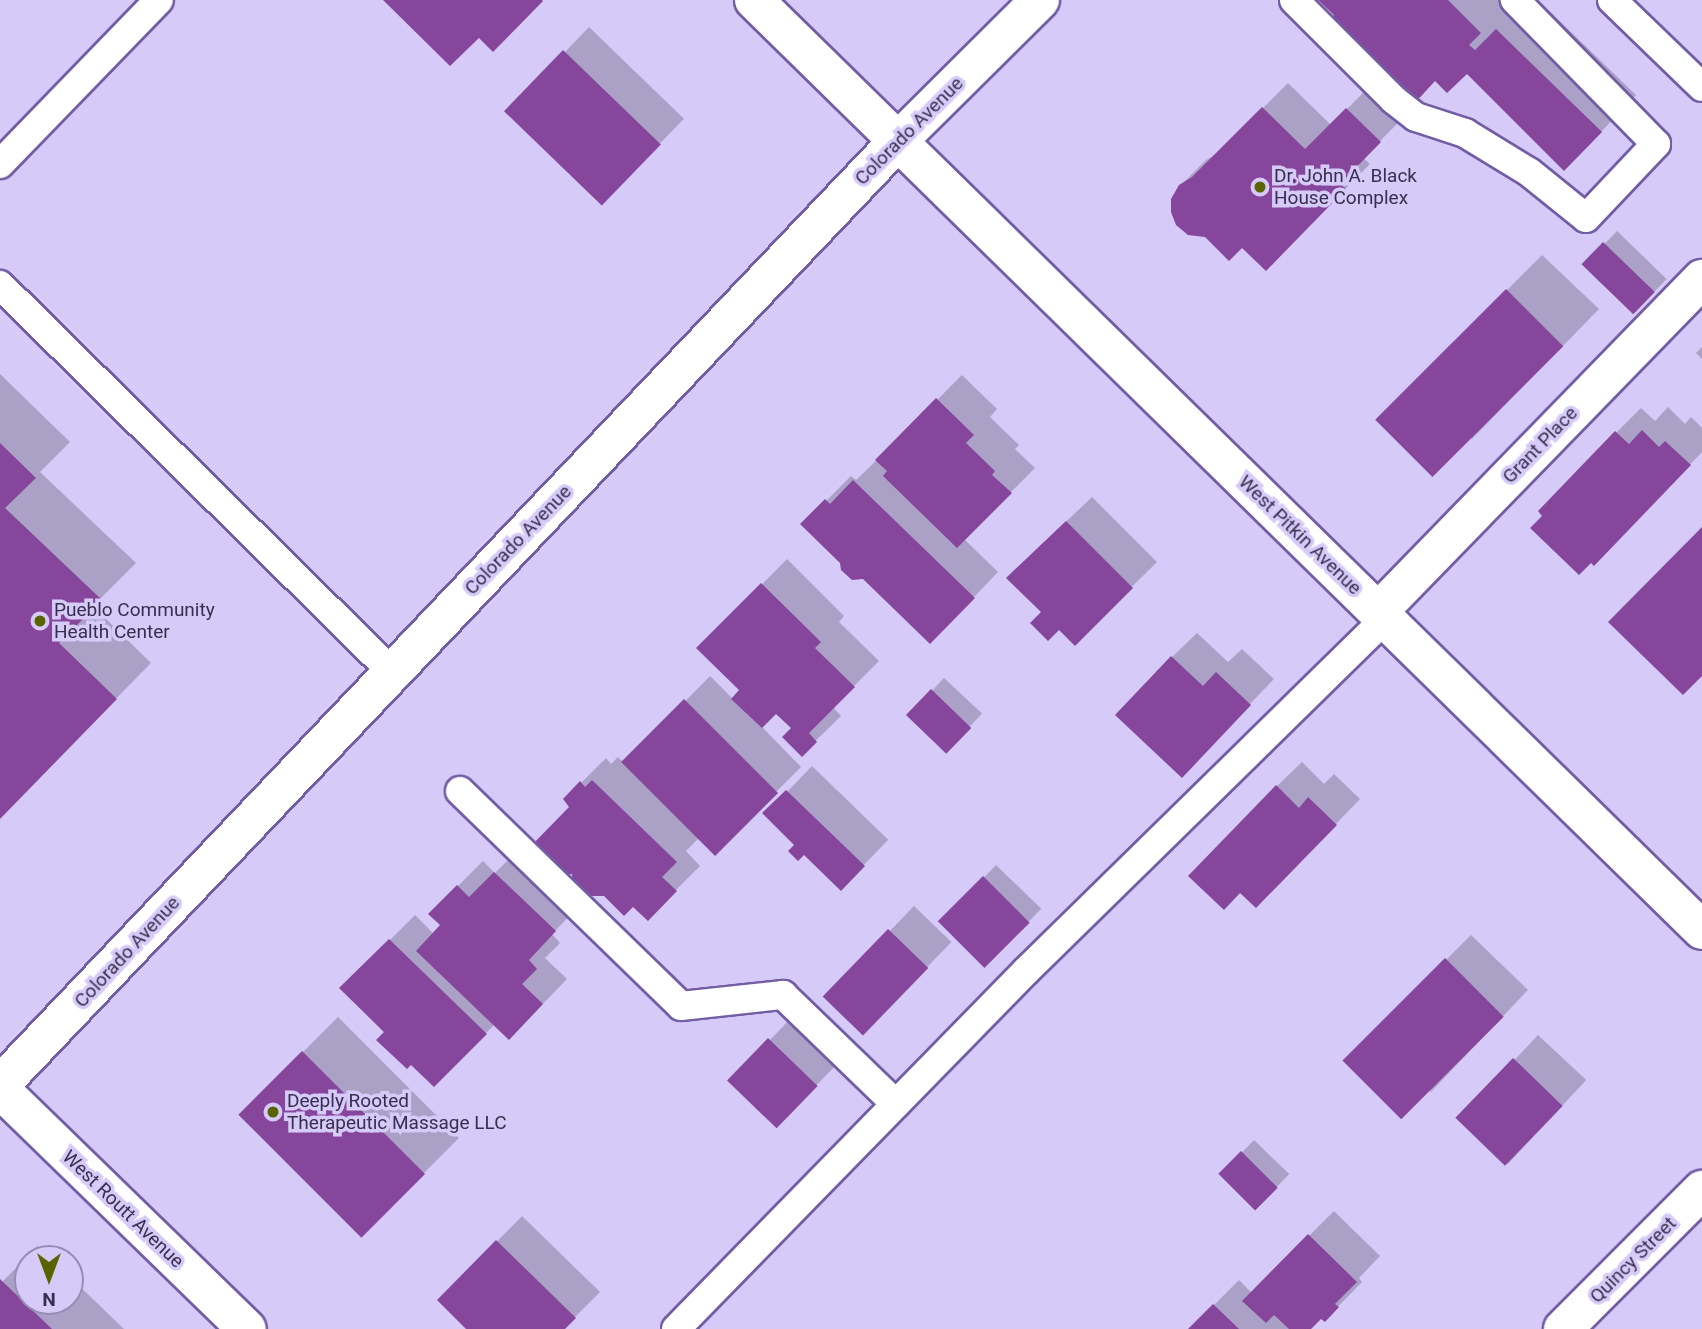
<!DOCTYPE html>
<style>
body{margin:0}
#map{position:relative;width:1702px;height:1329px;overflow:hidden;background:#d6caf9;font-family:Roboto,sans-serif}
div>[style]{position:absolute}
.shadow>*{inset:0;background:#0003;transform-origin:0 0}
.building>*{inset:0;background:#85469c;transform-origin:0 0}
.roads{filter:drop-shadow(2px 0 #735da4) drop-shadow(-2px 0 #735da4) drop-shadow(0 2px #735da4) drop-shadow(0 -2px #735da4)}
.lane>*{height:28px;margin:-14px;padding:0 14px;transform-origin:14px;border-radius:14px;background:#fff}
.street>*{height:38px;margin:-19px;padding:0 19px;transform-origin:19px;border-radius:19px;background:#fff}
.secondary>*{height:38px;margin:-19px;padding:0 19px;transform-origin:19px;border-radius:19px;background:#fff}
.dots>*{width:19px;height:19px;translate:-50% -50%;box-sizing:border-box;border:4px solid #d6caf9;border-radius:50%}
span{translate:-50% -50%;white-space:nowrap;text-align:center;line-height:1.15;-webkit-text-stroke:7px #d6caf9;paint-order:stroke}
.street-label{font-size:19px;color:#382f4e}
.poi-label{font-size:19px;color:#382f4e}
.left{translate:0 -50%;text-align:left}
.north{position:absolute;left:14px;top:1245px;width:70px;height:70px;box-sizing:border-box;background:#d6caf9;border:2px solid #978cb5;border-radius:50%;rotate:180deg;font-size:19px;font-weight:700;line-height:28px;text-align:center;color:#382f4e}
.north::after{content:'';display:block;margin:auto;width:24px;height:32px;background:#596302;clip-path:polygon(50% 0,100% 100%,50% 72%,0 100%)}
</style>
<div id="map">
<div class="shadow">
<div style="clip-path:polygon(1321px 0,1512px 0,1504px 8px,1512px 16px,1528px 0,1538px 0,1636px 95px,1600px 133px,1467px 71px,1436px 80px,1336px 15px)"></div>
<div style="left:589px;top:27px;width:132px;height:117px;rotate:44deg"></div>
<div style="clip-path:polygon(1288px 83px,1331px 125px,1372px 84px,1405px 116px,1363px 158px,1370px 164px,1266px 269px,1180px 186px,1206px 160px,1218px 153px)"></div>
<div style="left:1617px;top:231px;width:69px;height:47px;rotate:44deg"></div>
<div style="clip-path:polygon(1542px 255px,1599px 309px,1471px 440px,1507px 290px)"></div>
<div style="clip-path:polygon(1702px 347px,1702px 359px,1696px 353px)"></div>
<div style="clip-path:polygon(0 374px,70px 442px,40px 472px,136px 563px,93px 606px,151px 663px,0 817px)"></div>
<div style="clip-path:polygon(962px 375px,997px 409px,990px 417px,1019px 445px,1015px 449px,1035px 468px,964px 539px,998px 572px,955px 617px,864px 577px,842px 562px,803px 524px,851px 476px,856px 480px,880px 457px)"></div>
<div style="clip-path:polygon(1668px 407px,1685px 424px,1691px 417px,1702px 428px,1702px 452px,1619px 539px,1616px 433px,1641px 408px,1655px 421px)"></div>
<div style="clip-path:polygon(1092px 497px,1157px 562px,1075px 643px,1044px 612px,1033px 553px)"></div>
<div style="clip-path:polygon(787px 559px,844px 616px,839px 622px,879px 661px,833px 707px,841px 716px,802px 754px,793px 728px,776px 711px,761px 726px,801px 767px,718px 850px,702px 835px,686px 851px,700px 866px,648px 918px,565px 799px,606px 758px,611px 764px,618px 757px,624px 763px,710px 676px,733px 699px,742px 690px,699px 648px)"></div>
<div style="clip-path:polygon(1197px 633px,1228px 662px,1242px 649px,1274px 679px,1206px 750px,1172px 657px)"></div>
<div style="left:944px;top:678px;width:52px;height:51px;rotate:43deg"></div>
<div style="clip-path:polygon(1302px 762px,1324px 784px,1334px 774px,1360px 799px,1281px 881px,1277px 786px)"></div>
<div style="left:812px;top:766px;width:106px;height:66px;rotate:44deg"></div>
<div style="clip-path:polygon(520px 848px,580px 905px,552px 934px,560px 943px,545px 958px,567px 979px,534px 1013px,495px 1024px,434px 1085px,342px 988px,415px 915px,434px 934px,442px 925px,430px 914px,483px 861px,495px 873px)"></div>
<div style="left:996px;top:865px;width:63px;height:79px;rotate:44deg"></div>
<div style="left:914px;top:906px;width:52px;height:127px;rotate:44deg"></div>
<div style="clip-path:polygon(1471px 935px,1528px 990px,1430px 1093px,1446px 960px)"></div>
<div style="left:794px;top:1015px;width:65px;height:91px;rotate:44deg"></div>
<div style="left:338px;top:1017px;width:171px;height:137px;rotate:45deg"></div>
<div style="left:1538px;top:1035px;width:66px;height:115px;rotate:43deg"></div>
<div style="left:1254px;top:1140px;width:49px;height:47px;rotate:44deg"></div>
<div style="clip-path:polygon(1334px 1211px,1380px 1256px,1359px 1278px,1362px 1282px,1325px 1320px,1322px 1317px,1309px 1329px,1190px 1329px,1239px 1280px,1252px 1293px)"></div>
<div style="clip-path:polygon(522px 1216px,600px 1292px,563px 1329px,469px 1329px,439px 1300px)"></div>
<div style="clip-path:polygon(38px 1246px,51px 1259px,28px 1259px,28px 1301px,70px 1301px,70px 1277px,124px 1329px,0 1329px,0 1284px)"></div>
</div>
<div class="building">
<div style="clip-path:polygon(383px 0,542px 0,543px 1px,493px 52px,479px 38px,450px 66px)"></div>
<div style="clip-path:polygon(1318px 0,1448px 0,1481px 33px,1469px 45px,1475px 50px,1496px 29px,1602px 132px,1564px 171px,1467px 74px,1447px 93px,1435px 81px,1413px 105px,1328px 21px,1334px 15px)"></div>
<div style="left:563px;top:50px;width:136px;height:85px;rotate:44deg"></div>
<div style="clip-path:polygon(1262px 107px,1305px 149px,1346px 108px,1381px 142px,1340px 184px,1346px 189px,1266px 271px,1242px 248px,1229px 261px,1205px 237px,1188px 235px,1176px 225px,1171px 212px,1171px 199px,1179px 185px,1192px 177px)"></div>
<div style="left:1603px;top:242px;width:72px;height:31px;rotate:44deg"></div>
<div style="left:1506px;top:289px;width:81px;height:185px;rotate:45deg"></div>
<div style="clip-path:polygon(936px 398px,974px 435px,966px 443px,995px 471px,992px 475px,1012px 493px,957px 548px,883px 476px,887px 471px,875px 460px)"></div>
<div style="clip-path:polygon(1642px 430px,1659px 447px,1665px 441px,1691px 465px,1594px 566px,1591px 563px,1579px 575px,1530px 528px,1542px 516px,1538px 511px,1615px 431px,1629px 444px)"></div>
<div style="clip-path:polygon(0 443px,36px 478px,5px 508px,102px 600px,59px 643px,117px 699px,0 819px)"></div>
<div style="clip-path:polygon(853px 480px,975px 598px,930px 644px,863px 579px,852px 580px,841px 570px,840px 563px,800px 524px,825px 499px,830px 504px)"></div>
<div style="clip-path:polygon(1066px 521px,1133px 588px,1075px 646px,1059px 630px,1048px 641px,1030px 623px,1041px 612px,1006px 578px)"></div>
<div style="clip-path:polygon(1702px 527px,1702px 676px,1683px 695px,1608px 622px)"></div>
<div style="clip-path:polygon(761px 583px,821px 642px,815px 648px,855px 687px,809px 733px,817px 742px,802px 757px,782px 737px,791px 728px,776px 714px,762px 728px,731px 699px,739px 690px,696px 648px)"></div>
<div style="clip-path:polygon(1171px 656px,1203px 686px,1216px 672px,1251px 705px,1182px 778px,1115px 715px)"></div>
<div style="left:931px;top:689px;width:56px;height:36px;rotate:44deg"></div>
<div style="left:684px;top:699px;width:133px;height:89px;rotate:45deg"></div>
<div style="clip-path:polygon(592px 780px,677px 862px,662px 877px,677px 891px,648px 921px,633px 907px,624px 916px,604px 896px,586px 896px,573px 884px,572px 874px,559px 875px,530px 847px,569px 807px,563px 799px,580px 781px,585px 787px)"></div>
<div style="clip-path:polygon(1276px 785px,1299px 808px,1308px 797px,1337px 825px,1256px 908px,1240px 893px,1224px 910px,1188px 876px)"></div>
<div style="clip-path:polygon(786px 790px,865px 866px,841px 891px,804px 855px,798px 861px,788px 851px,794px 845px,762px 813px)"></div>
<div style="clip-path:polygon(494px 872px,556px 931px,529px 960px,537px 969px,522px 984px,543px 1004px,509px 1040px,416px 951px,440px 925px,428px 914px,457px 885px,469px 897px)"></div>
<div style="left:983px;top:876px;width:66px;height:64px;rotate:45deg"></div>
<div style="left:888px;top:929px;width:56px;height:94px;rotate:44deg"></div>
<div style="clip-path:polygon(389px 939px,487px 1034px,434px 1087px,411px 1065px,407px 1069px,376px 1040px,384px 1032px,339px 988px)"></div>
<div style="left:1445px;top:958px;width:83px;height:145px;rotate:45deg"></div>
<div style="left:768px;top:1038px;width:69px;height:59px;rotate:44deg"></div>
<div style="left:302px;top:1051px;width:174px;height:90px;rotate:45deg"></div>
<div style="left:1513px;top:1058px;width:69px;height:83px;rotate:44deg"></div>
<div style="left:1241px;top:1151px;width:52px;height:32px;rotate:45deg"></div>
<div style="clip-path:polygon(1308px 1234px,1357px 1282px,1335px 1304px,1339px 1307px,1325px 1322px,1321px 1319px,1311px 1329px,1289px 1329px,1274px 1315px,1266px 1323px,1242px 1301px)"></div>
<div style="clip-path:polygon(496px 1240px,576px 1318px,565px 1329px,466px 1329px,437px 1300px)"></div>
<div style="clip-path:polygon(0 1279px,52px 1329px,0 1329px)"></div>
<div style="clip-path:polygon(1213px 1304px,1239px 1329px,1188px 1329px)"></div>
</div>
<div class="roads">
<div class="lane">
<div style="left:1294px;top:0;width:141px;rotate:45deg"></div>
<div style="left:1394px;top:100px;width:28px;rotate:38deg"></div>
<div style="left:1416px;top:117px;width:52px;rotate:18.1deg"></div>
<div style="left:1465px;top:133px;width:75px;rotate:31.4deg"></div>
<div style="left:1529px;top:172px;width:73px;rotate:38.9deg"></div>
<div style="left:1586px;top:218px;width:102px;rotate:-46.6deg"></div>
<div style="left:1656px;top:144px;width:202px;rotate:-134.4deg"></div>
<div style="left:1612px;top:0;width:125px;rotate:44deg"></div>
<div style="left:0;top:164px;width:228px;rotate:-45.9deg"></div>
<div style="left:0;top:285px;width:551px;rotate:44.63deg"></div>
<div style="left:460px;top:791px;width:308px;rotate:44.2deg"></div>
<div style="left:681px;top:1006px;width:103px;rotate:-6.2deg"></div>
<div style="left:783px;top:995px;width:157px;rotate:44deg"></div>
<div style="left:676px;top:1329px;width:501px;rotate:-45.65deg"></div>
<div style="left:1026px;top:971px;width:503px;rotate:-44.44deg"></div>
</div>
<div class="street">
<div style="left:754px;top:0;width:1328px;rotate:44.45deg"></div>
<div style="left:1378px;top:612px;width:465px;rotate:-45.8deg"></div>
<div style="left:0;top:1089px;width:344px;rotate:44.2deg"></div>
<div style="left:1563px;top:1329px;width:197px;rotate:-45deg"></div>
</div>
<div class="secondary">
<div style="left:0;top:1085px;width:1303px;rotate:-46.43deg"></div>
<div style="left:898px;top:141px;width:200px;rotate:-44.8deg"></div>
</div>
</div>
<div class="dots">
<div style="left:1260px;top:187px;background:#596302"></div>
<div style="left:40px;top:621px;background:#596302"></div>
<div style="left:273px;top:1112px;background:#596302"></div>
</div>
<div class="street-label">
<span style="left:909px;top:131px;rotate:-45deg">Colorado Avenue</span>
<span style="left:1540px;top:445px;rotate:-46deg">Grant Place</span>
<span style="left:1300px;top:535px;rotate:44deg">West Pitkin Avenue</span>
<span style="left:518px;top:540px;rotate:-46deg">Colorado Avenue</span>
<span style="left:127px;top:952px;rotate:-47deg">Colorado Avenue</span>
<span style="left:123px;top:1209px;rotate:44deg">West Routt Avenue</span>
<span style="left:1633px;top:1260px;rotate:-45deg">Quincy Street</span>
</div>
<div class="poi-label">
<span class="left" style="left:1274px;top:187px">Dr. John A. Black<br>House Complex</span>
<span class="left" style="left:54px;top:621px">Pueblo Community<br>Health Center</span>
<span class="left" style="left:287px;top:1112px">Deeply Rooted<br>Therapeutic Massage LLC</span>
</div>
<div class="north">N</div>
</div>
